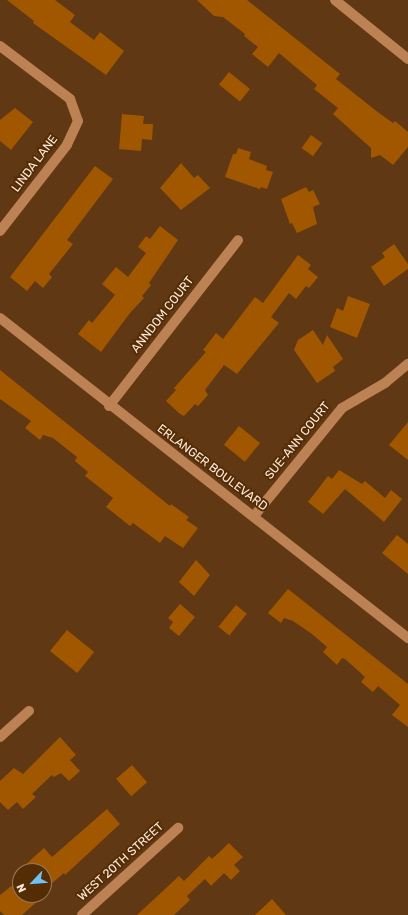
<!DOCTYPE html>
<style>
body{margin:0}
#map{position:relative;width:408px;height:915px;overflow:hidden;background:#603813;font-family:Rubik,sans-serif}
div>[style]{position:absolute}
.building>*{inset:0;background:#a05700;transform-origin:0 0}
.street>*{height:10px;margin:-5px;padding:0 5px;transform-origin:5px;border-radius:5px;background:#bc8253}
.secondary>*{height:10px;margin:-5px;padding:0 5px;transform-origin:5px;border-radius:5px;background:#bc8253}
span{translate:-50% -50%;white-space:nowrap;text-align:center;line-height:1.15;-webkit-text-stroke:4px #552d05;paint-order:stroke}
.street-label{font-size:12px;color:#feeadc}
.north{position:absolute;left:12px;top:863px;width:40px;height:40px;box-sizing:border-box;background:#552d05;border:1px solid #99795b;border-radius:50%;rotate:244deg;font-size:11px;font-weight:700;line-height:16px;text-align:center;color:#feeadc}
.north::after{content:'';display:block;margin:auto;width:14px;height:18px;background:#72c1f5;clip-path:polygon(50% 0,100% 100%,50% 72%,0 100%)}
</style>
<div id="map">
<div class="building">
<div style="clip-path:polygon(7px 0,55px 0,75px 15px,70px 22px,94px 40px,100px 32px,124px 51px,106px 75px,33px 23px,34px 21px)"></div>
<div style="clip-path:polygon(197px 0,247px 0,340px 74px,336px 79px,379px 113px,393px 123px,395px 121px,408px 132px,408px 147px,393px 165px,380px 155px,371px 158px,371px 148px,333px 114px,338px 108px,314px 89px,317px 85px,279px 53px,268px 67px,252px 54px,258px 47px,244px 36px,245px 34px,223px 17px,214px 16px)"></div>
<div style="left:229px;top:72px;width:27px;height:16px;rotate:39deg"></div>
<div style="clip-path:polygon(15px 108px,33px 122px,11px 150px,0 141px,0 120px)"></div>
<div style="clip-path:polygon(122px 114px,144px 116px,143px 124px,153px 124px,152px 140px,142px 139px,141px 151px,119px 149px)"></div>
<div style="left:311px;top:135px;width:14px;height:16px;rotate:36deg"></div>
<div style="clip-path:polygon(238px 148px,251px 152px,249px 159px,267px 166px,266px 170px,273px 172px,267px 189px,261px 187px,260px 189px,225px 177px,233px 154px,236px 154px)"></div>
<div style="clip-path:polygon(181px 163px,194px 178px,198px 175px,210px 188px,181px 210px,160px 188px)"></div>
<div style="clip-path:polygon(95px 166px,113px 179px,67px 240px,73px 244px,49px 274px,52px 277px,43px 288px,35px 281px,27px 291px,10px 277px)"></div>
<div style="clip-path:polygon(306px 187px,309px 192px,313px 190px,320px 204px,313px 207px,317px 224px,297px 233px,292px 223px,290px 224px,281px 199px)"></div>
<div style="clip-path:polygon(160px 226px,178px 240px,149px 283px,151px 285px,142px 296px,144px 298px,130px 313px,101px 352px,78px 334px,89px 320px,92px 323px,115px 295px,102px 284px,116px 267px,128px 277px,146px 253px,138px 247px,146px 236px,150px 239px)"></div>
<div style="clip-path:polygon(394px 244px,408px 264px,408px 269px,384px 286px,371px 267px,385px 257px,382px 253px)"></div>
<div style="clip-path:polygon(298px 255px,311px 265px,308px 269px,318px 277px,309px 288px,306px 286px,296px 299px,289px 293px,271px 317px,279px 323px,237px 374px,224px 365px,205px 390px,208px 395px,198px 406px,195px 404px,184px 416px,180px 414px,166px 401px,176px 390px,174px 388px,206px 352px,203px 350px,216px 333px,223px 339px,255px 297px,263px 303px)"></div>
<div style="clip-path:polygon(348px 296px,370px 304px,357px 338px,330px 327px,337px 308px,343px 311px)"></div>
<div style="clip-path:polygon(313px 330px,323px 345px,327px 335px,343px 359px,333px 367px,335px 371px,317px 383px,294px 350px,298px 340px)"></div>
<div style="clip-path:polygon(0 370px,170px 506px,171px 504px,189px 517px,186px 520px,198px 528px,183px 548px,165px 536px,160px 543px,133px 523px,130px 526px,106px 507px,113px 498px,85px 476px,88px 472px,75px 461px,77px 457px,53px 438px,43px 435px,40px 440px,25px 428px,31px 421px,0 399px)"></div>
<div style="clip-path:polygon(408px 422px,408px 460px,389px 445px)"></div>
<div style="left:239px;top:426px;width:27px;height:24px;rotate:39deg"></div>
<div style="clip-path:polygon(339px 470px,362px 484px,365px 481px,385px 498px,391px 490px,402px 499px,384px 522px,345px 489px,323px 514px,308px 502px,328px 476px,332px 479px)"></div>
<div style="clip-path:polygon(397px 535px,408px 544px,408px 574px,382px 553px)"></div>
<div style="clip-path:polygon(196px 560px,210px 575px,194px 596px,179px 582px)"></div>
<div style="clip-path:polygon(288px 589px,408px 684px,408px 727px,392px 715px,400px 705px,378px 686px,373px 692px,361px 682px,365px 677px,345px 659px,342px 658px,337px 665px,323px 652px,327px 647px,312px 634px,293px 621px,284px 618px,281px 623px,268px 613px)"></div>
<div style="clip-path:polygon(180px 604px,195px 617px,179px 636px,169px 628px,173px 622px,168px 618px)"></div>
<div style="left:236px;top:605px;width:14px;height:28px;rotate:39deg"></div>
<div style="left:67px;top:630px;width:35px;height:27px;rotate:39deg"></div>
<div style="clip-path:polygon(60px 737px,76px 755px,70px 760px,80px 771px,69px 781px,61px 773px,54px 777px,52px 775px,32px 794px,36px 797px,23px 809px,17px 802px,8px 810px,0 802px,0 781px,14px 768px,23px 774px)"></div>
<div style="left:132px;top:765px;width:23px;height:21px;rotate:49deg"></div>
<div style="clip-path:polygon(107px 809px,120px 824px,65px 875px,64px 873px,44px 890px,44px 871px,20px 871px,20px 895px,39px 895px,40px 899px,22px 915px,4px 915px,0 911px,0 895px,19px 880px,15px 874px,44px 848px,52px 857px)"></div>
<div style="clip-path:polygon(229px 843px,243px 857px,234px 865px,240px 871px,231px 880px,224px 873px,211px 886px,205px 879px,187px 896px,190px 900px,174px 915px,137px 915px,179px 876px,184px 881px,209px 856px,212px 859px)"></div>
<div style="clip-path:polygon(272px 899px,286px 915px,255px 915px)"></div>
</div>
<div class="street">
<div style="left:0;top:46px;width:88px;rotate:37.1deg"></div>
<div style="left:70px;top:99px;width:23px;rotate:70deg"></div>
<div style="left:78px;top:121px;width:26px;rotate:115deg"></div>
<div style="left:67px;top:145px;width:109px;rotate:127.9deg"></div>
<div style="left:0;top:318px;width:519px;rotate:38.11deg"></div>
<div style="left:109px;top:406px;width:210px;rotate:-52.1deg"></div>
<div style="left:254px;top:516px;width:139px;rotate:-50.8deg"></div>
<div style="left:342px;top:408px;width:50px;rotate:-30.2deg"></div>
<div style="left:385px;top:383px;width:30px;rotate:-40deg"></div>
<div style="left:0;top:737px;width:39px;rotate:-42deg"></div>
<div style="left:82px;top:915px;width:130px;rotate:-42.2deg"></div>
</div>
<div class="secondary">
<div style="left:335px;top:0;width:94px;rotate:38.9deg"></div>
</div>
<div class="street-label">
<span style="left:35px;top:164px;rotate:-53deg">LINDA LANE</span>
<span style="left:163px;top:315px;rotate:-52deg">ANNDOM COURT</span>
<span style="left:298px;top:441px;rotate:-51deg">SUE-ANN COURT</span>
<span style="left:212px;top:468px;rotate:37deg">ERLANGER BOULEVARD</span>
<span style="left:121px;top:862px;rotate:-42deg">WEST 20TH STREET</span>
</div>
<div class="north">N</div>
</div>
